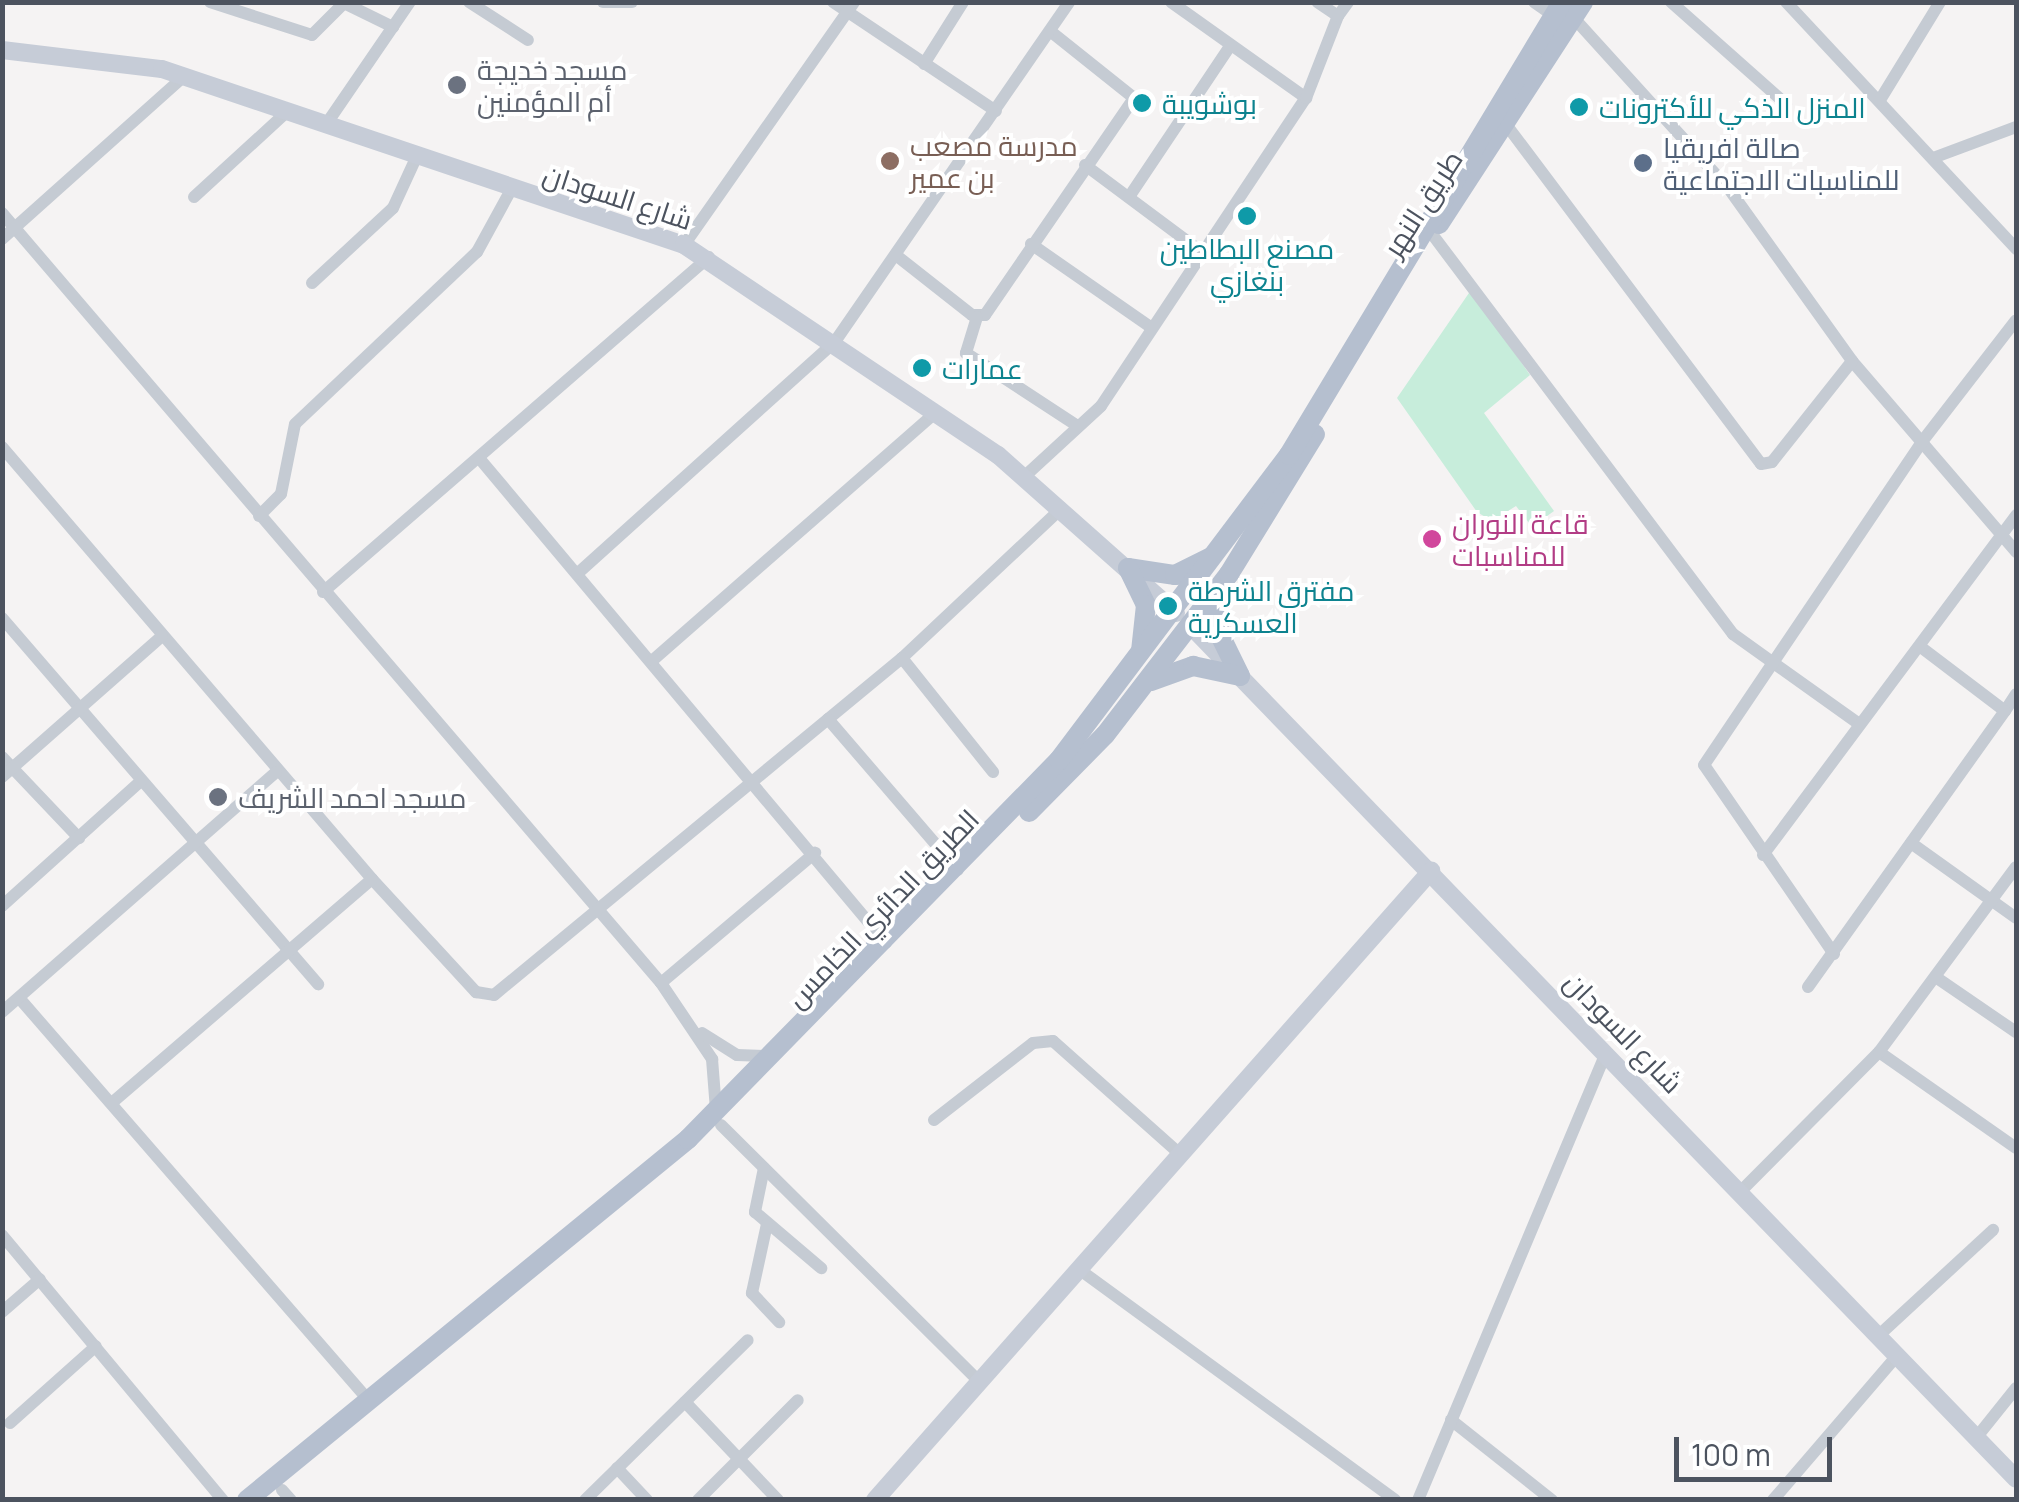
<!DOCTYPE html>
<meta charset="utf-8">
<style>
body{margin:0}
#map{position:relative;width:2019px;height:1502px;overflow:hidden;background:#f5f3f3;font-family:Manrope,Cairo,sans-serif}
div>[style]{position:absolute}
.green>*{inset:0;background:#c7eddb}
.minor>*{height:12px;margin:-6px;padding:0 6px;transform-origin:6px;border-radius:6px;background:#c5cbd3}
.secondary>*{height:18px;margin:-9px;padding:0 9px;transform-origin:9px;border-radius:9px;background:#c6ccd7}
.primary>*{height:20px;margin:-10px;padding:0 10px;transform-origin:10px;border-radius:10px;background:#b5bfcf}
.dots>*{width:28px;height:28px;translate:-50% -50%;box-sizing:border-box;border:5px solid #fff;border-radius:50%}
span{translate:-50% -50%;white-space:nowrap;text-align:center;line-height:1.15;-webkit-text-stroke:8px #fff;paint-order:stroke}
.worship-label{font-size:28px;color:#5b616d}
.left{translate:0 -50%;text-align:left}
.culture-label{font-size:28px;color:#0d838f}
.education-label{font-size:28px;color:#785e54}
.service-label{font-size:28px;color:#4e5e75}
.street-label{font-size:28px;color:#4c535f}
.hotel-label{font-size:28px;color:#b23c85}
.frame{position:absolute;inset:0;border:5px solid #4c535f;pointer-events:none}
.scale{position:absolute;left:1674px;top:1437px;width:158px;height:45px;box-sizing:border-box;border:5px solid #4c535f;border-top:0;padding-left:12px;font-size:30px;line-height:35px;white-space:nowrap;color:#4c535f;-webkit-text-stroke:8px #fff;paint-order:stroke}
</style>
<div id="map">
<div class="green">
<div style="clip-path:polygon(1471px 290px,1530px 375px,1484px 413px,1554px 511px,1532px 527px,1516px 506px,1492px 521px,1477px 512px,1397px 398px)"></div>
</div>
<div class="minor">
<div style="left:210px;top:2px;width:107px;rotate:17.9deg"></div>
<div style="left:312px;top:35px;width:45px;rotate:-45deg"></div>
<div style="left:342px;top:2px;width:57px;rotate:26.1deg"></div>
<div style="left:469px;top:2px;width:70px;rotate:32.8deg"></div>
<div style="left:603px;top:2px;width:29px"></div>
<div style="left:833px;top:2px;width:196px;rotate:33.8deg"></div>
<div style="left:1171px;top:2px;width:166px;rotate:35.4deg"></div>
<div style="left:1534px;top:2px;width:24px;rotate:35deg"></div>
<div style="left:1671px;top:2px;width:154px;rotate:41.6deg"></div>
<div style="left:1786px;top:2px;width:338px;rotate:47deg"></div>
<div style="left:1338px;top:16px;width:17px;rotate:-54deg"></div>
<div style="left:1573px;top:17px;width:232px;rotate:47.8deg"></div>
<div style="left:1729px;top:189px;width:211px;rotate:54.4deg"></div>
<div style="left:1852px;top:361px;width:252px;rotate:49.3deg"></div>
<div style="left:924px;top:64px;width:73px;rotate:-57.8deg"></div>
<div style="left:1880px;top:100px;width:115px;rotate:-58.5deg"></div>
<div style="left:1505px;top:123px;width:426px;rotate:53.1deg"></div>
<div style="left:1761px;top:464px;width:11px;rotate:-10deg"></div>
<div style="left:1772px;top:462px;width:129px;rotate:-51.6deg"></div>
<div style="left:325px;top:126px;width:150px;rotate:-55.6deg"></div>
<div style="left:1933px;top:158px;width:89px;rotate:-20.5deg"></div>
<div style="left:1085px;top:165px;width:147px;rotate:36.7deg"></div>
<div style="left:194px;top:197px;width:127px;rotate:-42.5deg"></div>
<div style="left:1129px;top:197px;width:182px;rotate:-56.2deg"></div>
<div style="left:2px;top:213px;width:1013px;rotate:49.44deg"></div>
<div style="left:661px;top:983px;width:92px;rotate:56.1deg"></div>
<div style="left:712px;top:1059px;width:51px;rotate:85.5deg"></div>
<div style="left:1432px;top:234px;width:501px;rotate:53.04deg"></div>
<div style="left:1733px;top:634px;width:155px;rotate:35.5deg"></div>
<div style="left:2px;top:239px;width:244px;rotate:-41.8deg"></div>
<div style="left:1031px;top:244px;width:147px;rotate:34.8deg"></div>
<div style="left:684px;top:245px;width:297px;rotate:-55deg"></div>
<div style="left:897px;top:256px;width:95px;rotate:38.2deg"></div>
<div style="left:972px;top:315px;width:13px"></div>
<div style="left:985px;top:315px;width:263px;rotate:-55.5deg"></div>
<div style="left:1134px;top:98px;width:107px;rotate:-141.4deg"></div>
<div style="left:312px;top:283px;width:110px;rotate:-42.8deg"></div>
<div style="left:393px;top:208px;width:55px;rotate:-65.3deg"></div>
<div style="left:977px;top:317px;width:38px;rotate:107deg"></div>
<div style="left:966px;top:353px;width:131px;rotate:33.2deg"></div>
<div style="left:2px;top:447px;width:569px;rotate:49.42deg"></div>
<div style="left:372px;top:879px;width:154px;rotate:47.4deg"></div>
<div style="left:476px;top:992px;width:18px;rotate:9deg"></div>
<div style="left:494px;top:995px;width:529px;rotate:-39.56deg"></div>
<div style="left:902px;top:658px;width:219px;rotate:-43.2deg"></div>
<div style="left:479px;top:458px;width:633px;rotate:50deg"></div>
<div style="left:1025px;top:476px;width:103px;rotate:-42.6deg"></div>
<div style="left:1101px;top:406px;width:370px;rotate:-56.4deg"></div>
<div style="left:1306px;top:98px;width:88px;rotate:-68.7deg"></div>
<div style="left:1338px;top:16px;width:25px;rotate:-146deg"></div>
<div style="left:259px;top:516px;width:31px;rotate:-45deg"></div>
<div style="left:281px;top:494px;width:71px;rotate:-78.7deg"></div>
<div style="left:295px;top:424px;width:250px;rotate:-43.4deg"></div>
<div style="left:477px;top:252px;width:71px;rotate:-61.3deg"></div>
<div style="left:577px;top:574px;width:346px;rotate:-42deg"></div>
<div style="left:834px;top:343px;width:414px;rotate:-55.4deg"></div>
<div style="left:323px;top:592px;width:511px;rotate:-40.95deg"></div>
<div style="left:2px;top:618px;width:484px;rotate:49.2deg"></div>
<div style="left:1922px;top:648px;width:104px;rotate:37.2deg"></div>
<div style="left:2005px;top:711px;width:20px;rotate:-57deg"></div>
<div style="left:902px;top:658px;width:146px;rotate:51.4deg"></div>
<div style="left:653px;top:660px;width:373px;rotate:-41.2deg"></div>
<div style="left:828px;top:719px;width:199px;rotate:49.3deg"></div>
<div style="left:2px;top:757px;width:112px;rotate:46.5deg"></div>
<div style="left:2px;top:777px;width:213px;rotate:-41.4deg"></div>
<div style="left:1911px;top:843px;width:129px;rotate:35.5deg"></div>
<div style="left:1763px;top:855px;width:424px;rotate:-53.3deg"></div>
<div style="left:2px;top:906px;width:187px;rotate:-42deg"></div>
<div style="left:1834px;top:954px;width:229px;rotate:-124.5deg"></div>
<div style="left:1704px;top:765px;width:388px;rotate:-56deg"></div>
<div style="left:1921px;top:443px;width:155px;rotate:-52.3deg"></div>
<div style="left:1937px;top:978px;width:96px;rotate:34.4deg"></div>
<div style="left:661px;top:983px;width:202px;rotate:-40.2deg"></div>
<div style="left:1808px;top:987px;width:339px;rotate:-54.5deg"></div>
<div style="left:20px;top:999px;width:535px;rotate:49.02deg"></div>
<div style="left:2px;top:1012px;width:364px;rotate:-41.2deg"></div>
<div style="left:702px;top:1033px;width:41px;rotate:32.2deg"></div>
<div style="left:737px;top:1055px;width:33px;rotate:2deg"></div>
<div style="left:1879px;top:1052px;width:167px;rotate:35deg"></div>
<div style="left:114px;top:1101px;width:340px;rotate:-40.7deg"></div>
<div style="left:934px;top:1120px;width:125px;rotate:-37.9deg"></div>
<div style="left:1033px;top:1043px;width:20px;rotate:-6deg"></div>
<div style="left:1053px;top:1041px;width:170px;rotate:41.7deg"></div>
<div style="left:721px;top:1125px;width:366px;rotate:44.8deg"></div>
<div style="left:764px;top:1168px;width:45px;rotate:101.6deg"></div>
<div style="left:755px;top:1212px;width:87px;rotate:40.3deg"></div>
<div style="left:1739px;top:1193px;width:199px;rotate:-45.2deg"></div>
<div style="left:1879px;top:1052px;width:230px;rotate:-53.5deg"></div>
<div style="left:767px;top:1224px;width:71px;rotate:102.3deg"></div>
<div style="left:752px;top:1293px;width:40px;rotate:47deg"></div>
<div style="left:2px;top:1235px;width:345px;rotate:50.2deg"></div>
<div style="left:1080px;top:1270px;width:390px;rotate:36.1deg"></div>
<div style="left:2px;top:1312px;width:50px;rotate:-41deg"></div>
<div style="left:1877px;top:1337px;width:158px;rotate:-42.7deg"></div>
<div style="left:685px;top:1402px;width:135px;rotate:46.5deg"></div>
<div style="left:1451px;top:1420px;width:129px;rotate:38.4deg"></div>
<div style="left:10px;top:1423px;width:115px;rotate:-41.8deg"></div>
<div style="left:1976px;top:1438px;width:64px;rotate:-51.3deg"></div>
<div style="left:617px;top:1468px;width:44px;rotate:46.8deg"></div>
<div style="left:282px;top:1490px;width:13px;rotate:48deg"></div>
<div style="left:585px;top:1500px;width:228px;rotate:-44.5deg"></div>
<div style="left:698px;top:1500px;width:141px;rotate:-45deg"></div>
<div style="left:1418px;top:1500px;width:486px;rotate:-67.2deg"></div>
<div style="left:1773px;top:1500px;width:190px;rotate:-49.3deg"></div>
</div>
<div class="secondary">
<div style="left:2px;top:50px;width:161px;rotate:6.8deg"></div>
<div style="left:162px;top:69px;width:551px;rotate:18.63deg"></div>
<div style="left:684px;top:245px;width:378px;rotate:33.8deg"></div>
<div style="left:998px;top:455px;width:238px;rotate:41.6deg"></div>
<div style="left:1190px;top:625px;width:1188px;rotate:45.95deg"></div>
<div style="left:875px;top:1500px;width:840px;rotate:-48.53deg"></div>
</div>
<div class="primary">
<div style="left:1439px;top:224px;width:265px;rotate:-57deg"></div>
<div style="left:1128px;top:568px;width:48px;rotate:8.5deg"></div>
<div style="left:1175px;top:575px;width:40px;rotate:-26.6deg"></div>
<div style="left:1128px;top:568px;width:41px;rotate:64.1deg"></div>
<div style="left:1146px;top:605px;width:46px;rotate:96.2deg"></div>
<div style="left:1223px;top:589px;width:42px;rotate:96.8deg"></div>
<div style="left:1218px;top:631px;width:50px;rotate:63.9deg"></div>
<div style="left:1151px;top:681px;width:45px;rotate:-19.7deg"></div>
<div style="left:1193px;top:666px;width:48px;rotate:12deg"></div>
<div style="left:1029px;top:812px;width:108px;rotate:-45.4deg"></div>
<div style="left:1105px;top:735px;width:203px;rotate:-52.4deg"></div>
<div style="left:1229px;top:574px;width:164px;rotate:-58.4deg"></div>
<div style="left:247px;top:1500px;width:570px;rotate:-39.3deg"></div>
<div style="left:688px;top:1139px;width:530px;rotate:-45.61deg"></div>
<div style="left:1059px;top:760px;width:382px;rotate:-53deg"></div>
<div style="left:1289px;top:455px;width:529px;rotate:-58.92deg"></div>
</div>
<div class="dots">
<div style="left:457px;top:85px;background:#6b7280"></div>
<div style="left:1142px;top:103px;background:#0f9aa8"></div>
<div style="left:1579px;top:107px;background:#0f9aa8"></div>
<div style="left:890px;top:161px;background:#8d6e63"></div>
<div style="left:1643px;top:163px;background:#5c6f8a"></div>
<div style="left:1247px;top:216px;background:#0f9aa8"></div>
<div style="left:922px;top:368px;background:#0f9aa8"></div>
<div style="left:1432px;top:539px;background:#d1479c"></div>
<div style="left:1168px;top:606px;background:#0f9aa8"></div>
<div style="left:218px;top:797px;background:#6b7280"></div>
</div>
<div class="worship-label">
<span class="left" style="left:477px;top:85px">مسجد خديجة<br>أم المؤمنين</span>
<span class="left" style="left:238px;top:797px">مسجد احمد الشريف</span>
</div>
<div class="culture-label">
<span class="left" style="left:1162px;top:103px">بوشويبة</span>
<span class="left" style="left:1599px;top:107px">المنزل الذكي للأكترونات</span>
<span style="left:1247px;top:264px">مصنع البطاطين<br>بنغازي</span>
<span class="left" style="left:942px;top:368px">عمارات</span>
<span class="left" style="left:1188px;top:606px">مفترق الشرطة<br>العسكرية</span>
</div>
<div class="education-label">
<span class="left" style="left:910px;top:161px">مدرسة مصعب<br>بن عمير</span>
</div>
<div class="service-label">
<span class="left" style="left:1663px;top:163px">صالة افريقيا<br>للمناسبات الاجتماعية</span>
</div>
<div class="street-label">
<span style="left:618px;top:196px;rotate:18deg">شارع السودان</span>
<span style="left:1422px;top:203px;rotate:-57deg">طريق النهر</span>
<span style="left:882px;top:908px;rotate:-46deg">الطريق الدائري الخامس</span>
<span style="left:1624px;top:1032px;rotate:46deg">شارع السودان</span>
</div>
<div class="hotel-label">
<span class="left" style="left:1452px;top:539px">قاعة النوران<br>للمناسبات</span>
</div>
<div class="frame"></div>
<div class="scale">100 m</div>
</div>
